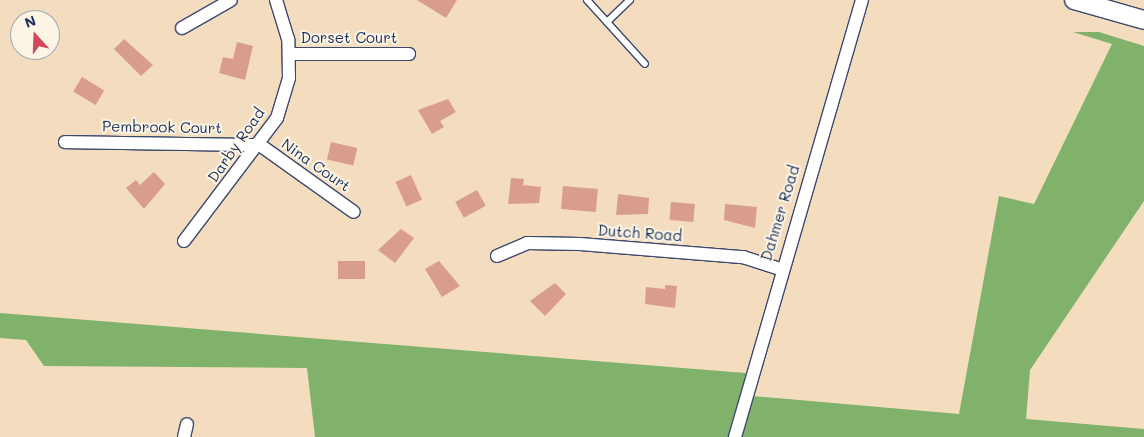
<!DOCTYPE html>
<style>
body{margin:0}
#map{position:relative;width:1144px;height:437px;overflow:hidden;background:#f4ddbf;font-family:Mali,sans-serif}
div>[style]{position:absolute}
.forest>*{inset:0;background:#80b26c}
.building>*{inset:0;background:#d99d8b;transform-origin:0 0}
.roads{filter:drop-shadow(1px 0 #3c496d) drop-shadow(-1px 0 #3c496d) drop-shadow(0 1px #3c496d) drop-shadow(0 -1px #3c496d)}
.lane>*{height:6px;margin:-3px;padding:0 3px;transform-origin:3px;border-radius:3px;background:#fff}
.street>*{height:12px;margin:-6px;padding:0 6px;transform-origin:6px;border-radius:6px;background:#fff}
.secondary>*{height:18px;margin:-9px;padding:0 9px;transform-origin:9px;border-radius:9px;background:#fff}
span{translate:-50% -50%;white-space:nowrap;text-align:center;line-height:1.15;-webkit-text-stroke:4px #fcf5e5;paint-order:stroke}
.street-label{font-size:15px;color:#1b2f5e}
.north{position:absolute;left:10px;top:10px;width:50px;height:50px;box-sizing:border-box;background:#fcf5e5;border:1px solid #a2a6af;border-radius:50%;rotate:340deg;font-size:14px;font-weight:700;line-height:20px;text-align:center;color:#1b2f5e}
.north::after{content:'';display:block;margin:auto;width:18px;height:22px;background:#d1495b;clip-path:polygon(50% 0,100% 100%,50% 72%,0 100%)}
</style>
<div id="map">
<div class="forest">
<div style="clip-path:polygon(1073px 32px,1099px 32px,1144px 46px,1144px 201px,1030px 370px,1026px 419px,1144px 429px,1144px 437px,315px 437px,307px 368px,44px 366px,26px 340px,0 338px,0 313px,758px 374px,752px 396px,959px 414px,999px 196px,1034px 204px,1112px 44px)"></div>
</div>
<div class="building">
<div style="clip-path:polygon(417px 0,457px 0,446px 18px)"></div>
<div style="clip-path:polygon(124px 39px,153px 65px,141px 76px,114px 49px)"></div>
<div style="clip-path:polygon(237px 42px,253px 46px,245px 80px,219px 73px,223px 57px,233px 59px)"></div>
<div style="left:82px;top:77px;width:26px;height:17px;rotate:31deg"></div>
<div style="clip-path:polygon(448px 99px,456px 112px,440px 121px,444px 127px,432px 134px,418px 110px)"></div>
<div style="left:331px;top:142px;width:27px;height:18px;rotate:13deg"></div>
<div style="clip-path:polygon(154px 172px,165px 184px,144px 209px,126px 188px,136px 180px,140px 185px)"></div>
<div style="left:411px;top:175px;width:27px;height:17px;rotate:66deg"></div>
<div style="clip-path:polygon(511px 178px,524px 179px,523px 185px,541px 187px,539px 203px,508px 204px)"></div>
<div style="left:563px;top:186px;width:35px;height:23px;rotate:5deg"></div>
<div style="left:477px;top:190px;width:18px;height:25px;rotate:61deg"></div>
<div style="clip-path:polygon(618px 194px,649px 198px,648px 214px,616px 215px)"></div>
<div style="left:671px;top:202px;width:24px;height:18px;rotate:5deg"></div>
<div style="clip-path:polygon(725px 204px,757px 207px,755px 228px,724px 220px)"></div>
<div style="clip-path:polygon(401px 229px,414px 238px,395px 263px,378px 250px)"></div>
<div style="left:338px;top:261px;width:27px;height:18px"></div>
<div style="clip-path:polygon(439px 261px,460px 286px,442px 297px,425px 269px)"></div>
<div style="clip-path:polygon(555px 283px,566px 294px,545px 316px,530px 301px)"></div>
<div style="clip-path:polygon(665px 285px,677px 286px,675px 308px,645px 304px,646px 287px,665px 289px)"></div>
</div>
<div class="roads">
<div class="lane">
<div style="left:587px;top:0;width:86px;rotate:47.8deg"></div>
<div style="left:607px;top:22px;width:32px;rotate:-44deg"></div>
</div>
<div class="street">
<div style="left:182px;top:28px;width:56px;rotate:-29.7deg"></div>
<div style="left:289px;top:54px;width:120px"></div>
<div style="left:65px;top:142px;width:195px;rotate:0.9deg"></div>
<div style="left:260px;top:145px;width:115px;rotate:35.5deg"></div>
<div style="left:184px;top:241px;width:154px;rotate:-52.9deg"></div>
<div style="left:277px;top:118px;width:42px;rotate:-73.3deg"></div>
<div style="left:289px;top:78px;width:39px;rotate:-91deg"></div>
<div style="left:288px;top:39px;width:41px;rotate:-107.1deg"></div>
<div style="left:497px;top:256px;width:33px;rotate:-23deg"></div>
<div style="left:527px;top:243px;width:53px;rotate:1.1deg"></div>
<div style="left:580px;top:244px;width:164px;rotate:4.6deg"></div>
<div style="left:743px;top:257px;width:39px;rotate:18deg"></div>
<div style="left:184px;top:437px;width:13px;rotate:-77deg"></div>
<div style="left:735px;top:437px;width:455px;rotate:-73.8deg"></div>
</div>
<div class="secondary">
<div style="left:1074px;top:0;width:73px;rotate:15.9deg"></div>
</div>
</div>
<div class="street-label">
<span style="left:349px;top:38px">Dorset Court</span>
<span style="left:162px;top:127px;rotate:1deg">Pembrook Court</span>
<span style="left:236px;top:145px;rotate:-55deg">Darby Road</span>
<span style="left:316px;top:165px;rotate:35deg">Nina Court</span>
<span style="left:780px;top:213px;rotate:-73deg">Dahmer Road</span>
<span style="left:640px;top:233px;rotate:4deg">Dutch Road</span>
</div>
<div class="north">N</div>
</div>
